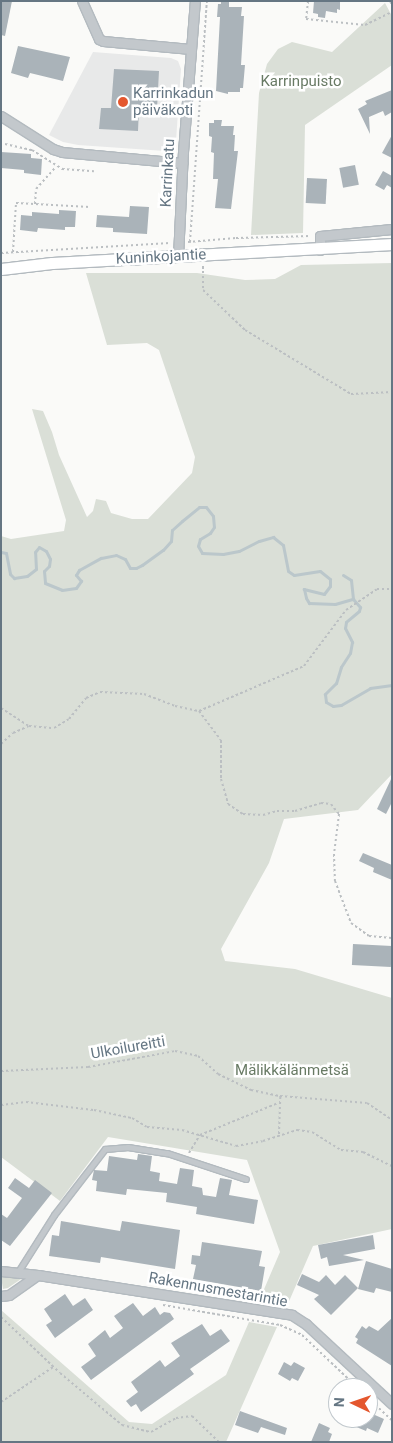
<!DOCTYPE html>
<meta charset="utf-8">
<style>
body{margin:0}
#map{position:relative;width:393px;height:1443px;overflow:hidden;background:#fafaf8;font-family:Roboto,sans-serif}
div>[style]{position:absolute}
.built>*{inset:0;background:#e8e9e9}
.green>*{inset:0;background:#dadfd7}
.stream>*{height:3px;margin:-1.5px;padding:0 1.5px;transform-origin:1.5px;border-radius:1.5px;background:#bbc7cb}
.building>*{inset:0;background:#aab3b9;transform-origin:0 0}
.path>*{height:2px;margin-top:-1px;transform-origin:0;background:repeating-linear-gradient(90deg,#bbbfc2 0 2.5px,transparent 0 5px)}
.roads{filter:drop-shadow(1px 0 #b3babf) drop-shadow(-1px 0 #b3babf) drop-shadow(0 1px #b3babf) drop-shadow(0 -1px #b3babf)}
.lane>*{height:4.5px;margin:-2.25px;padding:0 2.25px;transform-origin:2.25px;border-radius:2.25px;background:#c3c8cc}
.street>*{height:9px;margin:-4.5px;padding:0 4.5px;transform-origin:4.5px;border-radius:4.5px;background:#c3c8cc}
.secondary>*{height:11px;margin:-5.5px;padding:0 5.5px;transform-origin:5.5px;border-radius:5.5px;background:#fff}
.dots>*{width:14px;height:14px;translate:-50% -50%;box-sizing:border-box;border:2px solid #fff;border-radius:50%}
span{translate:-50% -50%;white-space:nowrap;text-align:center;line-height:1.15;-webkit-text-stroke:5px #fff;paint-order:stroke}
.park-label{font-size:15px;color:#687a64}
.poi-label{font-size:15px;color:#657683}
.left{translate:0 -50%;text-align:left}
.street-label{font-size:15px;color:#657683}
.frame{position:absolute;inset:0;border:2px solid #657683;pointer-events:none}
.north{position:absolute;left:328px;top:1378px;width:50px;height:50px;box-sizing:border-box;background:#fff;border:1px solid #c1c8cd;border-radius:50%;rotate:273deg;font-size:14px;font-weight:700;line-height:20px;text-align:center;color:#657683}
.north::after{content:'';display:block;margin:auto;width:18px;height:22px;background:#e4572e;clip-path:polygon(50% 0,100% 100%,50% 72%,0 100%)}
</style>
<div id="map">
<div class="built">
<div style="clip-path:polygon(93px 52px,171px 58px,178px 61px,181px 69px,176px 141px,173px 149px,165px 151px,78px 145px,63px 142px,49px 135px)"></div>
</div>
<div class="green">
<div style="clip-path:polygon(385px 3px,392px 16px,392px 65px,305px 125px,303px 233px,251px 235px,259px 93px,267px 64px,278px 49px,292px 42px,332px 52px)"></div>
<div style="clip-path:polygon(392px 263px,392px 774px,358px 810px,284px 819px,269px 863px,221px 949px,225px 961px,295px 969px,392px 998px,392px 1229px,313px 1246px,287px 1306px,259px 1301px,280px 1252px,247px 1160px,108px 1137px,60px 1201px,1px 1157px,1px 536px,11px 539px,64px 531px,66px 520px,32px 409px,43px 411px,52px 432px,59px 455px,87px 517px,93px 511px,96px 499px,106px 501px,111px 513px,132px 519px,148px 519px,192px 473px,195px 457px,159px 350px,147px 343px,107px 345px,86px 273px,197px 273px,245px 280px,275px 279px,301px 265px)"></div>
<div style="clip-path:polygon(6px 1275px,21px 1277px,21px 1279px,8px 1288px,3px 1289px,1px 1277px)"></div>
<div style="clip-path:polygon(1px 1310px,129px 1422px,152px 1424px,226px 1375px,249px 1322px,277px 1327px,226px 1442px,1px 1442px)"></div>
</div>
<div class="stream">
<div style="left:1px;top:552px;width:5px;rotate:11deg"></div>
<div style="left:6px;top:553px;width:21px;rotate:79deg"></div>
<div style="left:10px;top:574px;width:6px;rotate:45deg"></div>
<div style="left:14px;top:578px;width:13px;rotate:-9deg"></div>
<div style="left:27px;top:576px;width:11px;rotate:-38deg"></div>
<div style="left:36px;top:569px;width:17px;rotate:-93deg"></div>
<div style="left:35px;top:552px;width:6px;rotate:-51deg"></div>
<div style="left:39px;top:547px;width:8px;rotate:30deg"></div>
<div style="left:46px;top:551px;width:9px;rotate:63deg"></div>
<div style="left:50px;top:559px;width:7px;rotate:98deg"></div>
<div style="left:49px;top:566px;width:7px;rotate:135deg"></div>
<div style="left:44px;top:571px;width:12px;rotate:85deg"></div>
<div style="left:45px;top:583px;width:18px;rotate:22deg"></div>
<div style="left:62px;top:590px;width:14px;rotate:-8deg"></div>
<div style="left:76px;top:588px;width:9px;rotate:-54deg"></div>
<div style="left:81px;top:581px;width:8px;rotate:-130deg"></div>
<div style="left:76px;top:575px;width:6px;rotate:-59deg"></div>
<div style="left:79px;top:570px;width:25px;rotate:-29deg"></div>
<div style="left:101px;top:558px;width:15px;rotate:-11deg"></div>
<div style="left:116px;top:555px;width:10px;rotate:24deg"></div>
<div style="left:125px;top:559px;width:10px;rotate:61deg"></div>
<div style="left:130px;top:568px;width:6px"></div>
<div style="left:136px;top:568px;width:7px;rotate:-27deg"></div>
<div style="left:142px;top:565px;width:26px;rotate:-36deg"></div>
<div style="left:163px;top:550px;width:12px;rotate:-48deg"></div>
<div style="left:171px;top:541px;width:11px;rotate:-85deg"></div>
<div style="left:172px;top:530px;width:13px;rotate:-42deg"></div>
<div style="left:182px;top:521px;width:22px;rotate:-39deg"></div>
<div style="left:199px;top:507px;width:7px"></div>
<div style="left:206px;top:507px;width:11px;rotate:52deg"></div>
<div style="left:213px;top:516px;width:11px;rotate:85deg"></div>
<div style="left:214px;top:527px;width:7px;rotate:124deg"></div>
<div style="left:210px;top:533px;width:12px;rotate:149deg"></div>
<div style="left:200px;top:539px;width:7px;rotate:106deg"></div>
<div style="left:198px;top:546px;width:8px;rotate:60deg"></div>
<div style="left:202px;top:553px;width:21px;rotate:3deg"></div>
<div style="left:223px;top:554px;width:16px;rotate:-11deg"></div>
<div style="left:239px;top:551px;width:22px;rotate:-27deg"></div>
<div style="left:259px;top:541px;width:15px;rotate:-16deg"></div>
<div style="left:273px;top:537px;width:13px;rotate:39deg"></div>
<div style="left:283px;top:545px;width:26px;rotate:79deg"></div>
<div style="left:288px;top:571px;width:7px;rotate:34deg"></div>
<div style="left:294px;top:575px;width:26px;rotate:-9deg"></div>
<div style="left:320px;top:571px;width:13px;rotate:39deg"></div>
<div style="left:330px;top:579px;width:7px;rotate:90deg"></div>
<div style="left:330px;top:586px;width:10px;rotate:127deg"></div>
<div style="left:324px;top:594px;width:21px;rotate:-166deg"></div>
<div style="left:304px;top:589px;width:9px;rotate:77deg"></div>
<div style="left:306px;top:598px;width:6px;rotate:59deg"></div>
<div style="left:309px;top:603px;width:26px;rotate:2deg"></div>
<div style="left:335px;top:604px;width:19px;rotate:-16deg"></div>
<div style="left:353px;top:599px;width:11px;rotate:49deg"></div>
<div style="left:360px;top:607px;width:4px;rotate:104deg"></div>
<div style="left:359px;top:611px;width:17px;rotate:140deg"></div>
<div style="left:346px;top:622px;width:6px;rotate:99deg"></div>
<div style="left:345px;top:628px;width:16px;rotate:63deg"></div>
<div style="left:352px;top:642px;width:11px;rotate:100deg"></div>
<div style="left:350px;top:653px;width:17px;rotate:123deg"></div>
<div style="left:341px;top:667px;width:17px;rotate:107deg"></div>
<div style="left:336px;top:683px;width:16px;rotate:135deg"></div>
<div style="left:325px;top:694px;width:8px;rotate:83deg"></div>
<div style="left:326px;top:702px;width:8px;rotate:30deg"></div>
<div style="left:333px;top:706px;width:8px;rotate:-7deg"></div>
<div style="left:341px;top:705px;width:34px;rotate:-30deg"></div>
<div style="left:370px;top:688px;width:22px;rotate:-8deg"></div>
<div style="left:343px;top:575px;width:9px;rotate:32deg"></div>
<div style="left:351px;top:580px;width:19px;rotate:84deg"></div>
</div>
<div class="building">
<div style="clip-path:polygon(1px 1px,12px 1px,5px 36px,1px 35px)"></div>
<div style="clip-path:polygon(229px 1px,229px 7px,242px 7px,241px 16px,244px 16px,241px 65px,245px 65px,243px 88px,240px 88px,240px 92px,228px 92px,228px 94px,216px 91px,220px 17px,217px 17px,218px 4px,221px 4px,221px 2px)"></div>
<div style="clip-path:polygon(314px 1px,340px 1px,340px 10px,337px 9px,337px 13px,326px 11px,325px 18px,318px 17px,318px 14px,313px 13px)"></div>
<div style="clip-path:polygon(18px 46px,70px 57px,63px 81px,30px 73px,28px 78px,11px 73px)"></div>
<div style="clip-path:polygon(114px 69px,159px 71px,157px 109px,139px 108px,138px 131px,99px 129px,101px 108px,111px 108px)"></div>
<div style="clip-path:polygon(392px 90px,392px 112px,385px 116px,383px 111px,369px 117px,370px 134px,358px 109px,367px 104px,365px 101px)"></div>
<div style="clip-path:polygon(214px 120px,222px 120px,221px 126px,234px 126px,233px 135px,235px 135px,234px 151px,238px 151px,231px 209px,215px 208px,218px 179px,213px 179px,214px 153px,211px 152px,212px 137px,209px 136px,209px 123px,214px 123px)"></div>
<div style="clip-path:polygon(392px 135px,392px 158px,382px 153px)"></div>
<div style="clip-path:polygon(1px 152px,31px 154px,31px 158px,42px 159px,41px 175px,24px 173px,24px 170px,1px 168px)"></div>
<div style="left:355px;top:165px;width:20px;height:16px;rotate:79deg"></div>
<div style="clip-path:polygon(383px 171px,392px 176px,392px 188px,387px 185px,384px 190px,375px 185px)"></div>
<div style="left:307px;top:178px;width:20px;height:25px;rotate:3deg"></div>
<div style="clip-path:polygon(130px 206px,149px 207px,147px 234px,113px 232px,113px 228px,96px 227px,97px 215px,129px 217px)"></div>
<div style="clip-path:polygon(59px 210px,76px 211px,75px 227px,65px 227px,65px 230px,38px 228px,37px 232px,20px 230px,21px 215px,32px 216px,32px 212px,59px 214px)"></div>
<div style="clip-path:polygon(392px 777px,392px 802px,386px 814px,377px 809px)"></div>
<div style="clip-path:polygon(363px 853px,392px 865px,392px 880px,373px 872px,374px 868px,359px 861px)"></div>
<div style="left:353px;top:944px;width:39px;height:21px;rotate:3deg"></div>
<div style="clip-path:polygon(138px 1154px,152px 1156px,150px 1171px,160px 1173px,159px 1181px,177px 1184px,180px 1168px,194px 1170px,192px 1186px,202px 1188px,203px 1195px,216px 1197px,220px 1178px,232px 1180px,229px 1195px,258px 1200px,254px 1224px,196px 1214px,197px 1207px,166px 1202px,167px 1193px,127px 1189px,126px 1195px,96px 1191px,97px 1181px,92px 1180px,94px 1170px,107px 1171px,109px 1156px,137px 1160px)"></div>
<div style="clip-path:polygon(15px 1178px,29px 1188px,35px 1180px,52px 1193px,10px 1246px,1px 1240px,1px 1214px,7px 1218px,22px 1198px,8px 1188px)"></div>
<div style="clip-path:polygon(61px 1221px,120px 1231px,122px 1221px,180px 1230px,175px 1269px,101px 1257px,100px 1263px,49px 1256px,52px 1235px,59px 1236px)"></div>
<div style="clip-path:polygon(373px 1235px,375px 1249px,343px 1255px,364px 1260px,329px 1266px,327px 1257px,321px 1259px,318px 1245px)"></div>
<div style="clip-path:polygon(202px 1242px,262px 1251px,259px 1266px,265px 1267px,261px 1291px,193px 1279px,196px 1265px,191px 1264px,192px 1255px,200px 1256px)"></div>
<div style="clip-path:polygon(366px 1261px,392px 1269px,392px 1292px,376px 1288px,374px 1293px,358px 1289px)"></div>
<div style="clip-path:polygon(302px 1274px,319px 1282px,326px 1275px,335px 1285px,345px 1275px,358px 1288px,331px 1315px,314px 1299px,319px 1295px,297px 1285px)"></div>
<div style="clip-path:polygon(65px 1294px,73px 1306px,85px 1298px,93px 1310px,55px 1338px,46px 1325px,52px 1321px,44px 1309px)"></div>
<div style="clip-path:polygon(133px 1303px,143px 1316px,155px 1307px,160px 1315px,164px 1312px,170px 1313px,174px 1319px,91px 1380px,81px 1367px,96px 1356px,88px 1344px,105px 1330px,110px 1338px,123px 1328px,114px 1316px)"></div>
<div style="clip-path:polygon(392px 1318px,392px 1366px,356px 1343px,358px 1339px,355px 1337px,362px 1326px,366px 1329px,369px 1326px,378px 1331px)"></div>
<div style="clip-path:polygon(202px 1324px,210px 1336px,221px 1329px,230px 1341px,190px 1369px,194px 1374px,141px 1412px,136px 1404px,131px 1407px,126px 1401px,138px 1392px,131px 1382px,160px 1360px,165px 1367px,180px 1356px,171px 1343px)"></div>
<div style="clip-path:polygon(284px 1362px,291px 1366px,294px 1362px,305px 1368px,298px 1381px,292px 1378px,290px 1381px,278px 1374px)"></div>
<div style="clip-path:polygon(240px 1411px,287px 1428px,285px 1435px,261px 1427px,258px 1433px,235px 1425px)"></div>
<div style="clip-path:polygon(368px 1412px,384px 1419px,378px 1433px,367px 1428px,366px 1431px,354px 1426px,357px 1418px,368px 1418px)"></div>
<div style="clip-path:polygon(319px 1423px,330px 1428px,328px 1432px,332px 1434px,329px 1442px,311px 1442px)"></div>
</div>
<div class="path">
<div style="left:308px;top:1px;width:18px;rotate:96deg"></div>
<div style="left:306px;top:19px;width:59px;rotate:5.8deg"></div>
<div style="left:365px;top:25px;width:30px;rotate:-26deg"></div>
<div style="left:390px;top:1px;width:4px;rotate:63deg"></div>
<div style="left:5px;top:144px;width:28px;rotate:13deg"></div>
<div style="left:32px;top:150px;width:36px;rotate:32deg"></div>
<div style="left:62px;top:169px;width:32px;rotate:4deg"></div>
<div style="left:35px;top:204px;width:15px;rotate:-86deg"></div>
<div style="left:36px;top:189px;width:30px;rotate:-48deg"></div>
<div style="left:188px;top:242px;width:48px;rotate:-4.8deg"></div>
<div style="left:236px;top:238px;width:74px;rotate:-1.5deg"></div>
<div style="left:190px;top:242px;width:242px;rotate:-86deg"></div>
<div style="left:13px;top:252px;width:49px;rotate:-86.5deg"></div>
<div style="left:16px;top:203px;width:74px;rotate:3.1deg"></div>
<div style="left:1px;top:253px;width:169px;rotate:-3.4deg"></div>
<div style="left:203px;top:266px;width:24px;rotate:90deg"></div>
<div style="left:203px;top:290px;width:58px;rotate:43.6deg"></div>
<div style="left:245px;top:330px;width:124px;rotate:31.1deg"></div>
<div style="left:351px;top:394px;width:41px;rotate:-2.8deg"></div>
<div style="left:1px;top:708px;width:33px;rotate:33deg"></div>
<div style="left:199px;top:711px;width:36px;rotate:53deg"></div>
<div style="left:221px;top:740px;width:39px;rotate:90deg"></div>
<div style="left:221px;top:779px;width:26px;rotate:74deg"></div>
<div style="left:228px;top:804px;width:18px;rotate:34deg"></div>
<div style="left:243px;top:814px;width:20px;rotate:3deg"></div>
<div style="left:263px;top:815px;width:15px;rotate:-16deg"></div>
<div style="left:277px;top:811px;width:18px"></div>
<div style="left:295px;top:811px;width:27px;rotate:-17deg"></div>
<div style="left:321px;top:803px;width:10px;rotate:6deg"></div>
<div style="left:331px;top:804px;width:5px;rotate:53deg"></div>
<div style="left:334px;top:808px;width:8px;rotate:50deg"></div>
<div style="left:339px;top:814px;width:40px;rotate:97.1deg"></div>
<div style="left:334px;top:854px;width:27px;rotate:88deg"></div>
<div style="left:335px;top:881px;width:45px;rotate:69.1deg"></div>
<div style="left:351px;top:923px;width:22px;rotate:36deg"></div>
<div style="left:369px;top:936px;width:23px;rotate:5deg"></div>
<div style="left:1px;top:744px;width:16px;rotate:-43deg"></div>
<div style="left:13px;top:733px;width:17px;rotate:-24deg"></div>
<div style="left:29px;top:726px;width:25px;rotate:5deg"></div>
<div style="left:54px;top:728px;width:17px;rotate:-31deg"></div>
<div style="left:69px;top:719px;width:27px;rotate:-51deg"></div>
<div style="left:86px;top:698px;width:15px;rotate:-23deg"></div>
<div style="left:100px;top:692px;width:44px;rotate:2.6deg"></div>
<div style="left:144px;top:694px;width:33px;rotate:21deg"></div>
<div style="left:175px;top:706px;width:25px;rotate:12deg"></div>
<div style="left:199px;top:711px;width:114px;rotate:-23.2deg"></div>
<div style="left:304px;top:666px;width:70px;rotate:-53.1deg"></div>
<div style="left:346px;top:610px;width:37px;rotate:-34deg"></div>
<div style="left:377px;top:589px;width:15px"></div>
<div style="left:1px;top:1071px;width:87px;rotate:-2.6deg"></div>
<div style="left:88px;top:1067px;width:88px;rotate:-10.4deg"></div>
<div style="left:175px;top:1051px;width:24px;rotate:12deg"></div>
<div style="left:198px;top:1056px;width:27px;rotate:42deg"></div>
<div style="left:218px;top:1074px;width:37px;rotate:26deg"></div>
<div style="left:251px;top:1090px;width:30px;rotate:12deg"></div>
<div style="left:280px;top:1096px;width:87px;rotate:4.6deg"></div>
<div style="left:367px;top:1103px;width:30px;rotate:34deg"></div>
<div style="left:1px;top:1105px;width:25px;rotate:-7deg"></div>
<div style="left:26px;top:1102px;width:68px;rotate:6.7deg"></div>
<div style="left:94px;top:1110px;width:39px;rotate:12deg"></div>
<div style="left:132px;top:1118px;width:17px;rotate:31deg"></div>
<div style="left:147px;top:1127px;width:35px;rotate:5deg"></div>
<div style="left:182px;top:1130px;width:56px;rotate:16.5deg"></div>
<div style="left:236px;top:1146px;width:27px;rotate:-10deg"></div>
<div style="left:263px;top:1141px;width:36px;rotate:-18deg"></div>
<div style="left:297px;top:1130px;width:15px;rotate:8deg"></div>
<div style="left:312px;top:1132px;width:34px;rotate:32deg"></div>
<div style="left:341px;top:1150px;width:22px;rotate:5deg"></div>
<div style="left:363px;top:1152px;width:32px;rotate:26deg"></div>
<div style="left:279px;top:1134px;width:38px;rotate:-88deg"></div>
<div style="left:189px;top:1153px;width:21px;rotate:-59deg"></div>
<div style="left:200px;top:1135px;width:84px;rotate:-22.3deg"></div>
<div style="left:163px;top:1305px;width:119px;rotate:9.7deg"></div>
<div style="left:280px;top:1325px;width:24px;rotate:24deg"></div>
<div style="left:302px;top:1335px;width:77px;rotate:43.4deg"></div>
<div style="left:1px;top:1317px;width:81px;rotate:43.5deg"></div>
<div style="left:60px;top:1373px;width:81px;rotate:40deg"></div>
<div style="left:122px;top:1425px;width:30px;rotate:14deg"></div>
<div style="left:151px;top:1432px;width:29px;rotate:-29deg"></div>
<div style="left:176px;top:1418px;width:16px;rotate:-7deg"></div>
<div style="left:192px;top:1416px;width:37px;rotate:44deg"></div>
<div style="left:368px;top:1398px;width:33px;rotate:43deg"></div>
<div style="left:1px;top:1402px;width:63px;rotate:-33.9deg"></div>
</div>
<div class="roads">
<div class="lane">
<div style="left:18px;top:1272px;width:67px;rotate:-57.7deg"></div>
<div style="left:54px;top:1215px;width:83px;rotate:-52.3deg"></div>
<div style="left:105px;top:1149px;width:23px;rotate:-5deg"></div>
<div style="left:128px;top:1147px;width:39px;rotate:9deg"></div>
<div style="left:167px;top:1153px;width:83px;rotate:18.2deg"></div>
</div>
<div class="street">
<div style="left:82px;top:1px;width:42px;rotate:65.9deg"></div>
<div style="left:99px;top:39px;width:4px;rotate:27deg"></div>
<div style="left:103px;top:41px;width:88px;rotate:5.2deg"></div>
<div style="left:1px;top:116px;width:62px;rotate:32.4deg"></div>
<div style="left:53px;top:149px;width:9px;rotate:18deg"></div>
<div style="left:62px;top:152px;width:121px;rotate:5.2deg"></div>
<div style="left:320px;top:250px;width:14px;rotate:-90deg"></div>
<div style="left:320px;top:236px;width:72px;rotate:-5.6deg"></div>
<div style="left:178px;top:257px;width:105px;rotate:-87.3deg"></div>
<div style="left:183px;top:152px;width:151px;rotate:-85.5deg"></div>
<div style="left:1px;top:1271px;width:37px;rotate:6deg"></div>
<div style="left:38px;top:1275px;width:257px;rotate:8.9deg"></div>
<div style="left:292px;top:1315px;width:17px;rotate:33deg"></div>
<div style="left:306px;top:1324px;width:117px;rotate:42.9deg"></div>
<div style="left:1px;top:1296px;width:8px;rotate:-7deg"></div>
<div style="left:9px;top:1295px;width:35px;rotate:-35deg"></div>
</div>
<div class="secondary">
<div style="left:1px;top:269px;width:51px;rotate:-6.7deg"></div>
<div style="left:52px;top:263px;width:341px;rotate:-3.2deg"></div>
</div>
</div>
<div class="dots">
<div style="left:123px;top:102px;background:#e4572e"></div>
</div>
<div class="park-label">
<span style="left:301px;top:82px">Karrinpuisto</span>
<span style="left:292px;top:1071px">Mälikkälänmetsä</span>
</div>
<div class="poi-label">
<span class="left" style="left:133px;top:102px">Karrinkadun<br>päiväkoti</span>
</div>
<div class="street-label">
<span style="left:168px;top:173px;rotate:-87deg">Karrinkatu</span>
<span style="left:161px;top:257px;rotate:-3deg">Kuninkojantie</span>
<span style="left:128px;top:1048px;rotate:-10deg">Ulkoilureitti</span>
<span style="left:218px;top:1290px;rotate:10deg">Rakennusmestarintie</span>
</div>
<div class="frame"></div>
<div class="north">N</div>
</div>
